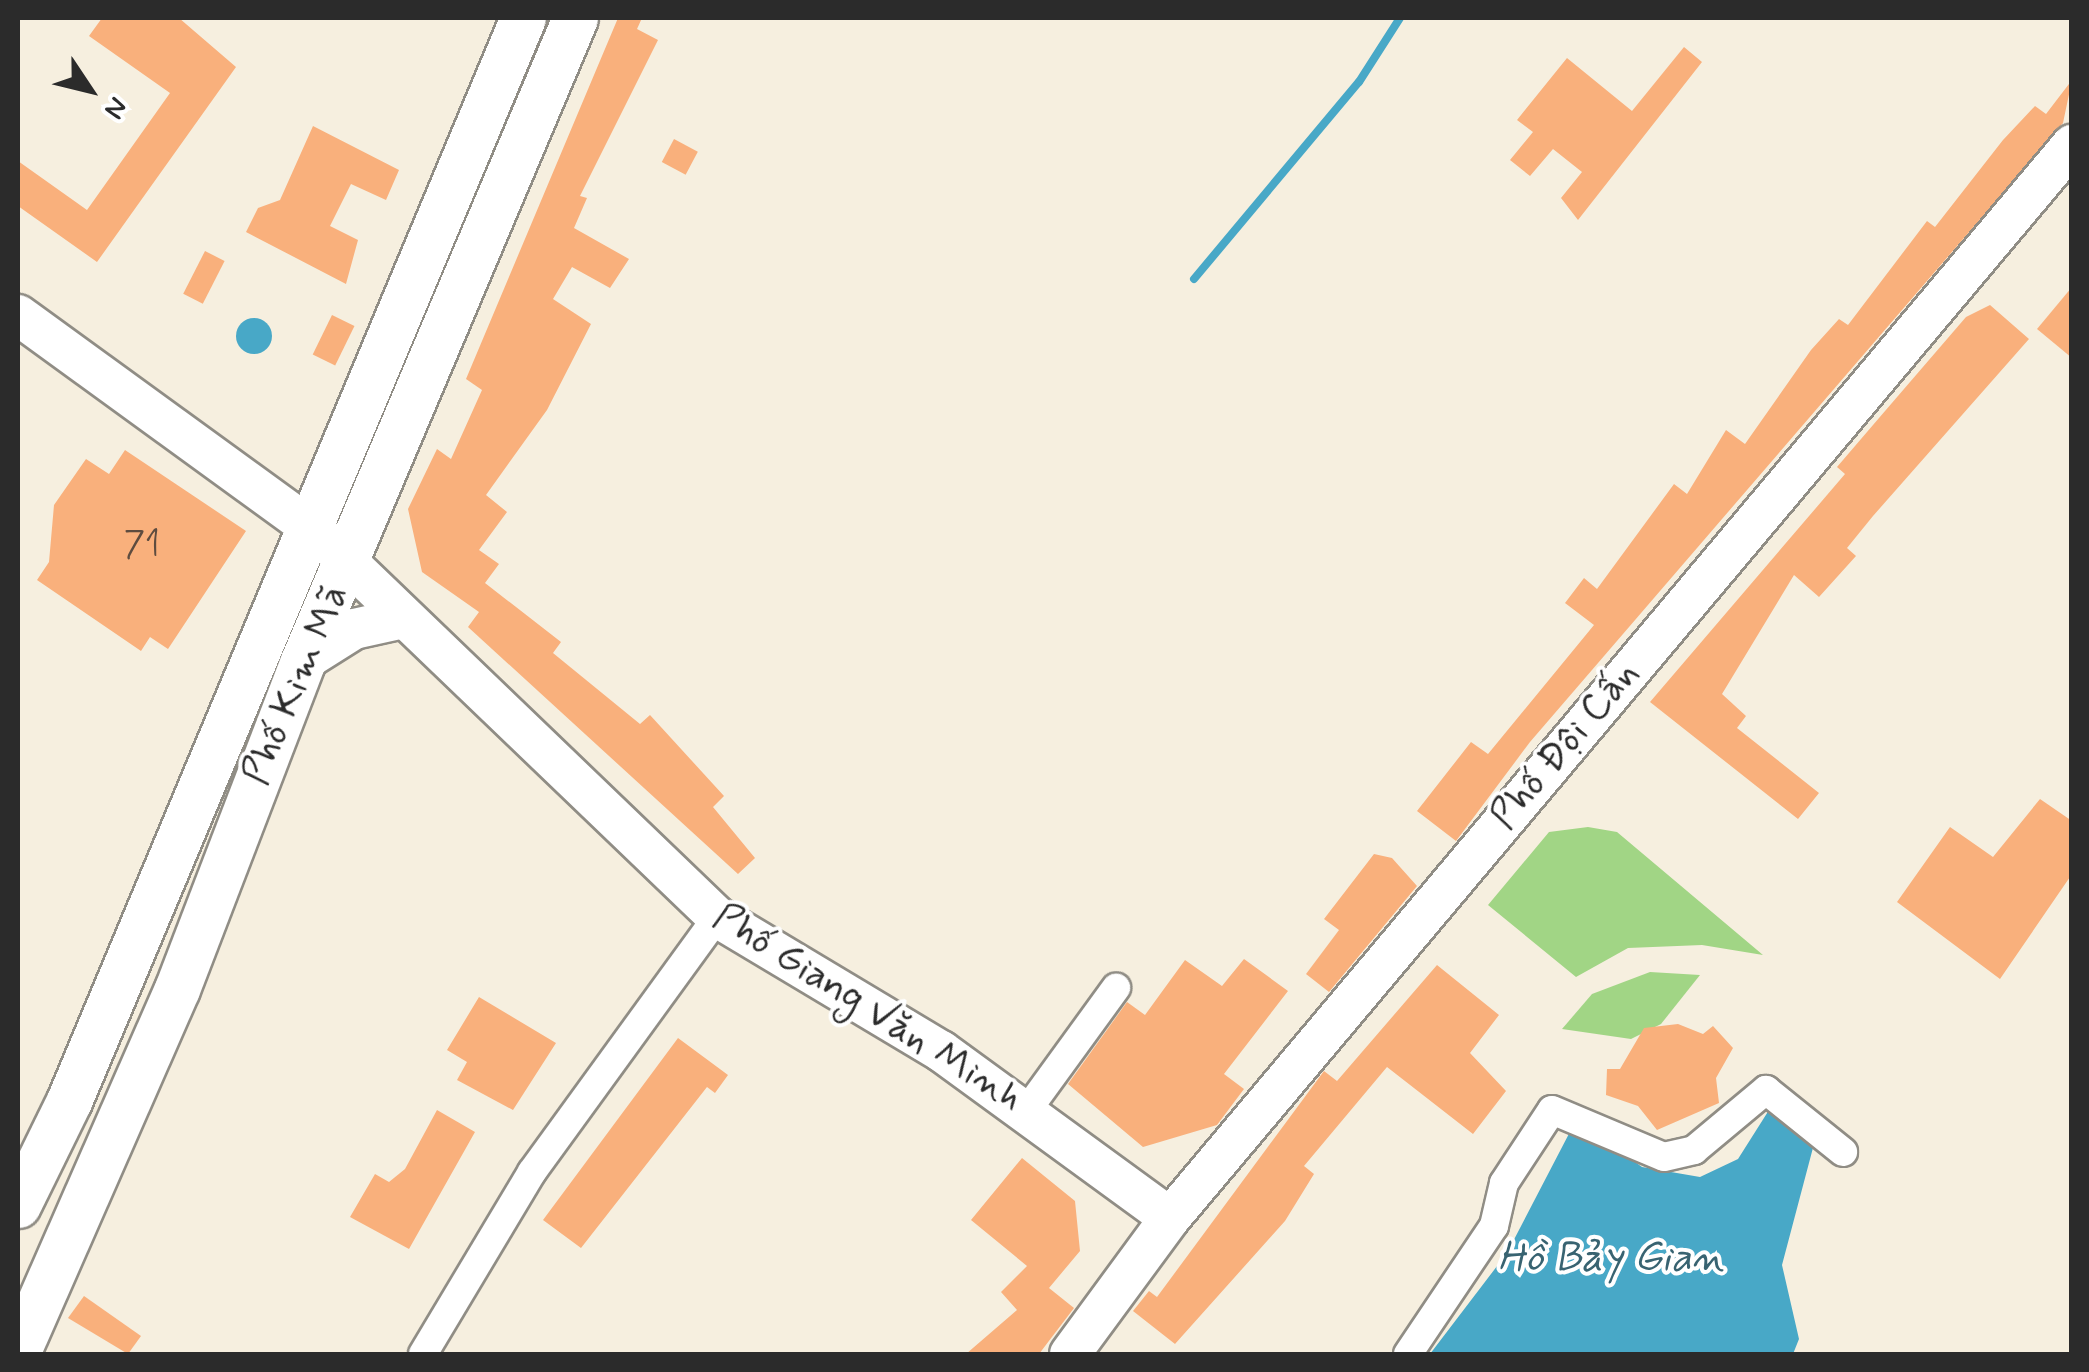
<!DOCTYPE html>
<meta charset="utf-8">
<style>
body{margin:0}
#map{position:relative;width:2089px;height:1372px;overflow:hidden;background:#f6efdf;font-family:Mynerve,sans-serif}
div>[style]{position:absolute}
.green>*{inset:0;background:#a1d585}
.water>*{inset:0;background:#48a8c7}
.round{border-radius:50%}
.stream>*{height:8px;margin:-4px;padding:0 4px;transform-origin:4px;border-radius:4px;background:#48a8c7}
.building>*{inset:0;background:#f9b07c;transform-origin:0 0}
.roads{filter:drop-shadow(2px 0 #908d85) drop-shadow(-2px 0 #908d85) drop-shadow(0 2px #908d85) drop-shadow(0 -2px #908d85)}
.street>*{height:28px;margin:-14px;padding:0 14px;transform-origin:14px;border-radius:14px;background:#fff}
.secondary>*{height:40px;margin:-20px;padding:0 20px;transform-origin:20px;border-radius:20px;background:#fff}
.primary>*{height:45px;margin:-22.5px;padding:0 22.5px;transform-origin:22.5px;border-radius:22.5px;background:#fff}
span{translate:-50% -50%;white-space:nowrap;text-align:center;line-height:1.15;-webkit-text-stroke:8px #fff;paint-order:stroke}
.number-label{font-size:35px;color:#5e4c3f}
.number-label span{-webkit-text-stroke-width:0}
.street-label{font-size:40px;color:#2b2b2b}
.water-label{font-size:42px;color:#386371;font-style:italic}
.frame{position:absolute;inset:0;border:20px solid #2b2b2b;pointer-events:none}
.north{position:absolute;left:40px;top:40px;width:100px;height:100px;-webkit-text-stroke:8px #fff;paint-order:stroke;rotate:125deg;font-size:28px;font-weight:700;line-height:40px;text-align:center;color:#2b2b2b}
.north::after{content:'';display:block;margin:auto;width:35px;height:45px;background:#2b2b2b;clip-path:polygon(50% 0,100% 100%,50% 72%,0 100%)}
</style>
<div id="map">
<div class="green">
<div style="clip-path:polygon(1588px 827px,1617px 832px,1763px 955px,1702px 945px,1628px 948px,1576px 977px,1488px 905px,1549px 832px)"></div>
<div style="clip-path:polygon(1650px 972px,1700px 975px,1661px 1024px,1631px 1039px,1562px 1029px,1592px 994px)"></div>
</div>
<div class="water">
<div class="round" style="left:236px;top:318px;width:36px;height:36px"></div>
<div style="clip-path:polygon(1769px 1110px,1814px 1144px,1782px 1265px,1799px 1339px,1793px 1354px,1430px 1354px,1507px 1253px,1573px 1126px,1587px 1127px,1642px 1167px,1700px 1177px,1738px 1159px)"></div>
</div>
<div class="stream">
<div style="left:1194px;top:279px;width:257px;rotate:-50.1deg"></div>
<div style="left:1359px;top:82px;width:76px;rotate:-57.4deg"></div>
</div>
<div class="building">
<div style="clip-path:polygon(102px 18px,179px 18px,236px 67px,97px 262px,18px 206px,18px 161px,87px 210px,170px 93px,89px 36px)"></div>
<div style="clip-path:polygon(618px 18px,642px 18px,637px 29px,658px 40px,580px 196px,587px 198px,574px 228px,629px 259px,610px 288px,572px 267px,553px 299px,591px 324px,547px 410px,486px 495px,507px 512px,479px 550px,499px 564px,485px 583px,561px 642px,553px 653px,640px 724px,650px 715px,724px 796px,713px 807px,755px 858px,738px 874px,468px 627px,479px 612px,422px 572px,408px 509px,437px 449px,451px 459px,482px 390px,466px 379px)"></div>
<div style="clip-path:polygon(1684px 47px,1702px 62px,1578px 220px,1561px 198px,1582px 172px,1553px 149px,1530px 176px,1510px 160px,1533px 132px,1517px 120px,1567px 58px,1632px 111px)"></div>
<div style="clip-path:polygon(2072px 80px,2063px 123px,1530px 742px,1456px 841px,1417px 811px,1471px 742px,1488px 754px,1594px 625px,1565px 603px,1584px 578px,1597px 589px,1674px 484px,1687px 494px,1726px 430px,1745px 444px,1811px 350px,1839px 319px,1848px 325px,1927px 221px,1935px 227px,2003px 140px,2035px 106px,2046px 114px)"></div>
<div style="clip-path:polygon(313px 126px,399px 170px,386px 200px,351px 184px,330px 226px,358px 240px,346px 284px,246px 232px,258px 208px,280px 200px)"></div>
<div style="left:674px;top:139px;width:27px;height:26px;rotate:28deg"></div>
<div style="left:205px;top:251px;width:22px;height:48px;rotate:27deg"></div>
<div style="clip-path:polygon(2072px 287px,2072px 358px,2037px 329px)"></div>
<div style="clip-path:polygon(1990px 305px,2029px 339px,1873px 516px,1847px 548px,1856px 556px,1819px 597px,1794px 575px,1722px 694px,1746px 716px,1737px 728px,1819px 793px,1798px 819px,1650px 702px,1845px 474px,1837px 467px,1879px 418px,1966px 317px)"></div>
<div style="left:332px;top:315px;width:25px;height:44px;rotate:26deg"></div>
<div style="clip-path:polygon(125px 450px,246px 531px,168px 649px,150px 637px,141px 651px,37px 580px,49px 562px,54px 505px,86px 459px,109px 474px)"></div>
<div style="clip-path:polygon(2040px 799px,2072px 821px,2072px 874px,2000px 979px,1897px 902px,1950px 827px,1993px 857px)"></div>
<div style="clip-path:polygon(1374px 854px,1392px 858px,1417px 886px,1329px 992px,1306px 974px,1339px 930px,1324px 919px)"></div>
<div style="clip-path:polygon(1244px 959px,1288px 991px,1224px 1074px,1244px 1089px,1217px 1125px,1143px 1147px,1068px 1084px,1127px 1002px,1145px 1015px,1185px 960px,1222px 986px)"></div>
<div style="clip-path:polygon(1437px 965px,1499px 1015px,1470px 1053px,1506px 1091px,1473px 1134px,1387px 1067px,1304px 1166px,1314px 1174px,1285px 1221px,1175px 1344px,1133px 1311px,1149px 1291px,1157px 1297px,1324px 1071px,1337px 1081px)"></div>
<div style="clip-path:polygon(479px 997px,556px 1043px,513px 1110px,457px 1080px,467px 1062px,447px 1050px)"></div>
<div style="clip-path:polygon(1678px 1024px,1703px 1034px,1713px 1026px,1733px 1048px,1716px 1078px,1719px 1103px,1657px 1130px,1638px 1106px,1606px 1095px,1607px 1069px,1620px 1069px,1644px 1028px)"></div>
<div style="clip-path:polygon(678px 1038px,728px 1075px,715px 1093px,707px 1087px,581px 1248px,543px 1220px)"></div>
<div style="clip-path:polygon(437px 1110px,475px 1132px,409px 1249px,350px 1217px,375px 1174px,389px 1182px,405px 1169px)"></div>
<div style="clip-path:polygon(1022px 1158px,1075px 1201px,1080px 1251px,1049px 1288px,1074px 1308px,1039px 1354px,966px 1354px,1017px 1310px,1001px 1292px,1027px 1266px,971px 1220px)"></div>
<div style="clip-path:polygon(84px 1296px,141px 1336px,128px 1354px,68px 1318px)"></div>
</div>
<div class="roads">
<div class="street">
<div style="left:1028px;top:1109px;width:150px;rotate:-54deg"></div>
<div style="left:423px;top:1354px;width:212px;rotate:-59.1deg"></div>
<div style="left:532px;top:1172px;width:315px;rotate:-54deg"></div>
<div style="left:1408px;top:1354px;width:154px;rotate:-56.1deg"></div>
<div style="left:1494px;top:1226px;width:44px;rotate:-76.9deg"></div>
<div style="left:1504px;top:1183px;width:87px;rotate:-56.7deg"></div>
<div style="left:1552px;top:1110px;width:121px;rotate:22.8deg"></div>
<div style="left:1664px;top:1157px;width:31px;rotate:-13deg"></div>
<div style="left:1694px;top:1150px;width:94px;rotate:-39.8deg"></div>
<div style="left:1766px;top:1090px;width:99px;rotate:38.8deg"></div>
</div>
<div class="secondary">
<div style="left:18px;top:315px;width:364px;rotate:36deg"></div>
<div style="left:313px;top:529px;width:560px;rotate:43.84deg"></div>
<div style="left:717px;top:917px;width:261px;rotate:30.9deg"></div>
<div style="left:941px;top:1051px;width:283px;rotate:36.1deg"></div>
<div style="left:303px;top:661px;width:60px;rotate:-32.1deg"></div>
<div style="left:354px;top:629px;width:51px;rotate:-12.4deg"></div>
<div style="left:1070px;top:1354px;width:169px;rotate:-53.7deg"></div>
<div style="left:1170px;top:1218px;width:1402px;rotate:-49.95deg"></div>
</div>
<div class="primary">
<div style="left:18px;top:1205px;width:116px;rotate:-63.9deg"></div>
<div style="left:69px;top:1101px;width:1174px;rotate:-67.26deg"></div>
<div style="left:18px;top:1351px;width:395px;rotate:-66.3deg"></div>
<div style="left:177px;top:989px;width:351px;rotate:-69deg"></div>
<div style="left:303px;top:661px;width:698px;rotate:-67.07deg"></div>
</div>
</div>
<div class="number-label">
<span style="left:142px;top:545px">71</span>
</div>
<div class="street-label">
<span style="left:296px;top:685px;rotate:-67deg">Phố Kim Mã</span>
<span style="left:1565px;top:745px;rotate:-50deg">Phố Đội Cấn</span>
<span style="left:868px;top:1008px;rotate:32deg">Phố Giang Văn Minh</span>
</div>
<div class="water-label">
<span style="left:1611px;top:1259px">Hồ Bảy Gian</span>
</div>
<div class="frame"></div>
<div class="north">N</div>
</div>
